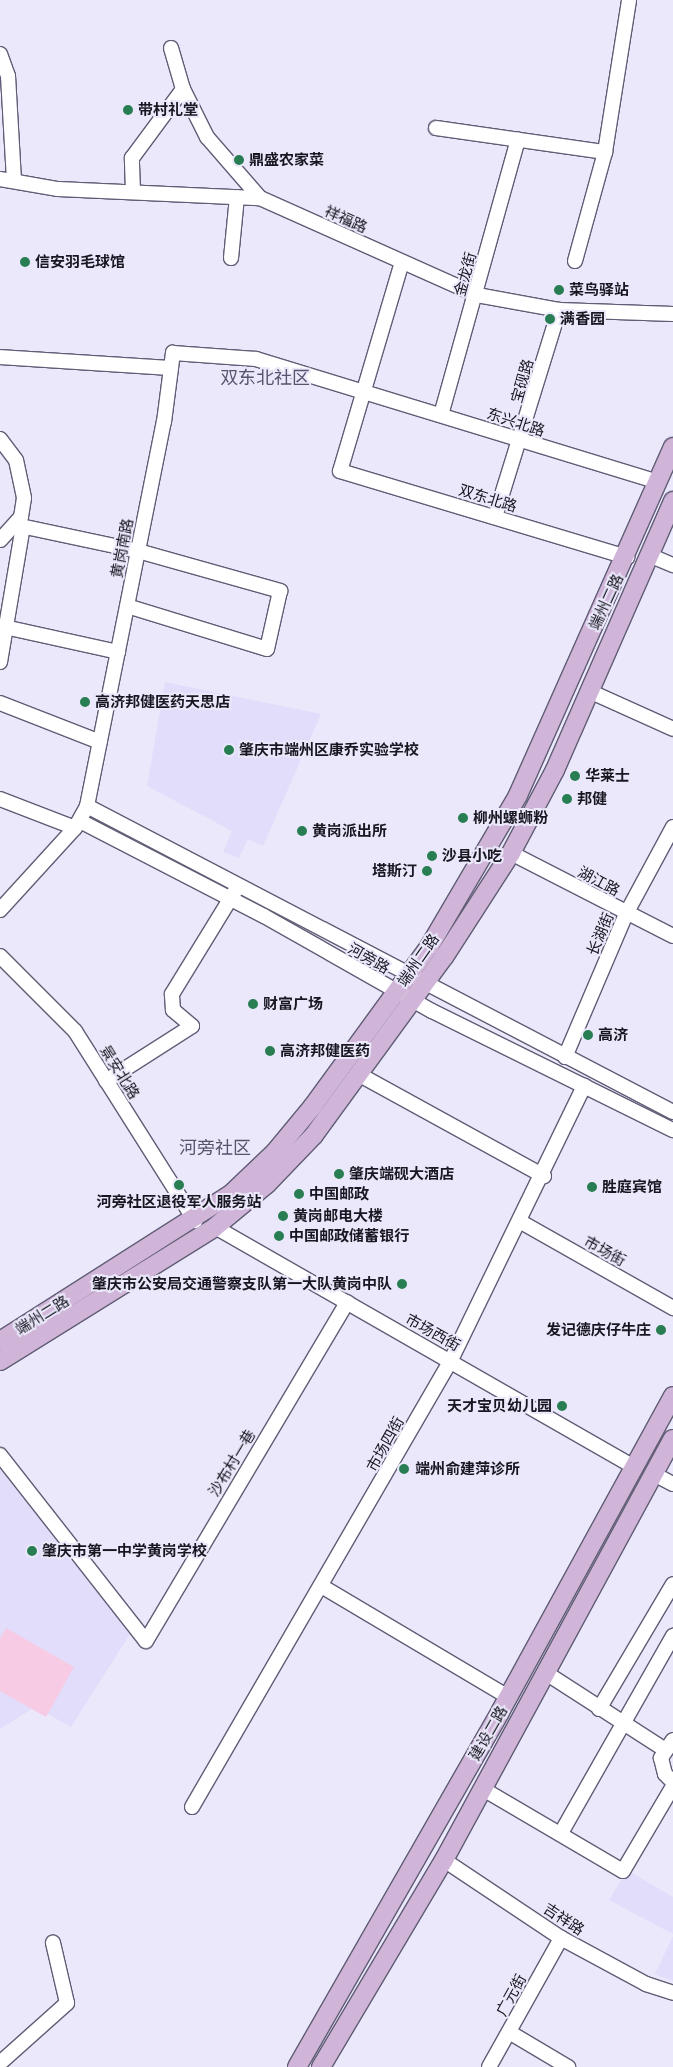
<!DOCTYPE html>
<meta charset="utf-8">
<style>
body{margin:0}
#map{position:relative;width:673px;height:2067px;overflow:hidden;background:#eae8fa;font-family:Manrope,"Noto Sans SC",sans-serif}
div>[style]{position:absolute}
.built>*{inset:0;background:#e1ddfb}
.green>*{inset:0;background:#f8cbe4}
.roads{filter:drop-shadow(1px 0 #605d76) drop-shadow(-1px 0 #605d76) drop-shadow(0 1px #605d76) drop-shadow(0 -1px #605d76)}
.minor>*{height:14px;margin:-7px;padding:0 7px;transform-origin:7px;border-radius:7px;background:#fff}
.major>*{height:18px;margin:-9px;padding:0 9px;transform-origin:9px;border-radius:9px;background:#d0b5d9}
.dots>*{width:14px;height:14px;translate:-50% -50%;box-sizing:border-box;border:2px solid #eae8fa;border-radius:50%}
span{translate:-50% -50%;white-space:nowrap;text-align:center;line-height:1.15;-webkit-text-stroke:4px #eae8fa;paint-order:stroke}
.poi-label{font-size:15px;color:#181721;font-weight:700}
.left{translate:0 -50%;text-align:left}
.right{translate:-100% -50%;text-align:right}
.street-label{font-size:15px;color:#181721}
.quarter-label{font-size:18px;color:#57546d}
</style>
<div id="map">
<div class="built">
<div style="clip-path:polygon(165px 682px,321px 714px,263px 846px,248px 839px,239px 858px,223px 852px,232px 831px,147px 786px)"></div>
<div style="clip-path:polygon(0 1469px,130px 1634px,71px 1727px,35px 1707px,0 1729px)"></div>
<div style="clip-path:polygon(627px 1870px,673px 1897px,673px 1934px,609px 1900px)"></div>
<div style="clip-path:polygon(673px 1936px,673px 1981px,655px 1974px)"></div>
</div>
<div class="green">
<div style="clip-path:polygon(6px 1628px,74px 1667px,46px 1717px,0 1691px,0 1639px)"></div>
</div>
<div class="roads">
<div class="minor">
<div style="left:171px;top:48px;width:43px;rotate:73.7deg"></div>
<div style="left:183px;top:89px;width:54px;rotate:63.4deg"></div>
<div style="left:207px;top:137px;width:81px;rotate:49deg"></div>
<div style="left:0;top:54px;width:23px;rotate:70deg"></div>
<div style="left:8px;top:76px;width:105px;rotate:86.7deg"></div>
<div style="left:436px;top:128px;width:171px;rotate:8.1deg"></div>
<div style="left:0;top:179px;width:59px;rotate:9.8deg"></div>
<div style="left:58px;top:189px;width:202px;rotate:2.6deg"></div>
<div style="left:260px;top:198px;width:238px;rotate:24.1deg"></div>
<div style="left:477px;top:295px;width:83px;rotate:10.4deg"></div>
<div style="left:559px;top:310px;width:114px;rotate:2deg"></div>
<div style="left:133px;top:192px;width:34px;rotate:-92deg"></div>
<div style="left:132px;top:158px;width:86px;rotate:-53.5deg"></div>
<div style="left:231px;top:258px;width:61px;rotate:-84.4deg"></div>
<div style="left:575px;top:261px;width:113px;rotate:-74.6deg"></div>
<div style="left:605px;top:152px;width:154px;rotate:-81deg"></div>
<div style="left:402px;top:262px;width:218px;rotate:106.5deg"></div>
<div style="left:340px;top:471px;width:300px;rotate:16.7deg"></div>
<div style="left:0;top:357px;width:171px;rotate:3.7deg"></div>
<div style="left:441px;top:415px;width:286px;rotate:-74.4deg"></div>
<div style="left:0;top:439px;width:26px;rotate:53deg"></div>
<div style="left:16px;top:460px;width:39px;rotate:78deg"></div>
<div style="left:24px;top:498px;width:19px;rotate:99deg"></div>
<div style="left:21px;top:517px;width:31px;rotate:132deg"></div>
<div style="left:495px;top:517px;width:217px;rotate:-72.8deg"></div>
<div style="left:16px;top:525px;width:125px;rotate:12deg"></div>
<div style="left:138px;top:551px;width:148px;rotate:15.7deg"></div>
<div style="left:280px;top:591px;width:59px;rotate:102.6deg"></div>
<div style="left:267px;top:649px;width:146px;rotate:-162.9deg"></div>
<div style="left:649px;top:555px;width:26px;rotate:23deg"></div>
<div style="left:0;top:626px;width:121px;rotate:12.4deg"></div>
<div style="left:0;top:662px;width:138px;rotate:-80.4deg"></div>
<div style="left:589px;top:691px;width:92px;rotate:24.3deg"></div>
<div style="left:0;top:703px;width:107px;rotate:21.3deg"></div>
<div style="left:0;top:799px;width:80px;rotate:21.1deg"></div>
<div style="left:87px;top:806px;width:661px;rotate:27.57deg"></div>
<div style="left:80px;top:821px;width:207px;rotate:27.3deg"></div>
<div style="left:264px;top:916px;width:193px;rotate:29.5deg"></div>
<div style="left:432px;top:1011px;width:269px;rotate:26.3deg"></div>
<div style="left:511px;top:853px;width:182px;rotate:27.1deg"></div>
<div style="left:0;top:910px;width:111px;rotate:-47.6deg"></div>
<div style="left:75px;top:828px;width:25px;rotate:-61deg"></div>
<div style="left:87px;top:806px;width:392px;rotate:-78.7deg"></div>
<div style="left:164px;top:422px;width:70px;rotate:-82.6deg"></div>
<div style="left:173px;top:353px;width:83px;rotate:4.1deg"></div>
<div style="left:256px;top:359px;width:421px;rotate:17deg"></div>
<div style="left:0;top:956px;width:106px;rotate:45deg"></div>
<div style="left:75px;top:1031px;width:225px;rotate:57.7deg"></div>
<div style="left:565px;top:1057px;width:155px;rotate:-66.9deg"></div>
<div style="left:626px;top:914px;width:99px;rotate:-61.6deg"></div>
<div style="left:360px;top:1075px;width:210px;rotate:28.8deg"></div>
<div style="left:106px;top:1081px;width:102px;rotate:-32.6deg"></div>
<div style="left:192px;top:1026px;width:25px;rotate:-140deg"></div>
<div style="left:173px;top:1010px;width:16px;rotate:-94deg"></div>
<div style="left:172px;top:994px;width:121px;rotate:-58.5deg"></div>
<div style="left:521px;top:1222px;width:175px;rotate:29.5deg"></div>
<div style="left:215px;top:1227px;width:483px;rotate:29.8deg"></div>
<div style="left:0;top:1455px;width:236px;rotate:51.9deg"></div>
<div style="left:146px;top:1641px;width:394px;rotate:-59.3deg"></div>
<div style="left:654px;top:1474px;width:21px;rotate:28deg"></div>
<div style="left:323px;top:1587px;width:215px;rotate:30.7deg"></div>
<div style="left:546px;top:1673px;width:140px;rotate:32.8deg"></div>
<div style="left:599px;top:1709px;width:145px;rotate:-59.4deg"></div>
<div style="left:673px;top:1740px;width:22px;rotate:124deg"></div>
<div style="left:661px;top:1758px;width:16px;rotate:76deg"></div>
<div style="left:665px;top:1774px;width:11px;rotate:45deg"></div>
<div style="left:483px;top:1789px;width:162px;rotate:30.4deg"></div>
<div style="left:623px;top:1871px;width:99px;rotate:-59.5deg"></div>
<div style="left:192px;top:1807px;width:517px;rotate:-59.91deg"></div>
<div style="left:451px;top:1360px;width:305px;rotate:-64.1deg"></div>
<div style="left:561px;top:1833px;width:227px;rotate:-60.4deg"></div>
<div style="left:444px;top:1860px;width:141px;rotate:33.7deg"></div>
<div style="left:561px;top:1938px;width:97px;rotate:28.4deg"></div>
<div style="left:646px;top:1984px;width:28px;rotate:18deg"></div>
<div style="left:509px;top:2032px;width:69px;rotate:30.7deg"></div>
<div style="left:0;top:2063px;width:90px;rotate:-41.8deg"></div>
<div style="left:67px;top:2003px;width:62px;rotate:-103.1deg"></div>
<div style="left:489px;top:2067px;width:148px;rotate:-60.8deg"></div>
</div>
<div class="major">
<div style="left:0;top:1341px;width:275px;rotate:-32.5deg"></div>
<div style="left:232px;top:1193px;width:59px;rotate:-43.6deg"></div>
<div style="left:275px;top:1152px;width:60px;rotate:-50.4deg"></div>
<div style="left:313px;top:1106px;width:197px;rotate:-53.9deg"></div>
<div style="left:429px;top:947px;width:176px;rotate:-59.6deg"></div>
<div style="left:518px;top:795px;width:381px;rotate:-66deg"></div>
<div style="left:0;top:1361px;width:253px;rotate:-31.9deg"></div>
<div style="left:215px;top:1227px;width:67px;rotate:-39.6deg"></div>
<div style="left:267px;top:1184px;width:68px;rotate:-46.2deg"></div>
<div style="left:314px;top:1135px;width:220px;rotate:-53.9deg"></div>
<div style="left:444px;top:957px;width:124px;rotate:-57.2deg"></div>
<div style="left:511px;top:853px;width:94px;rotate:-62.1deg"></div>
<div style="left:555px;top:770px;width:294px;rotate:-66.3deg"></div>
<div style="left:297px;top:2067px;width:409px;rotate:-60.2deg"></div>
<div style="left:500px;top:1712px;width:360px;rotate:-61.3deg"></div>
<div style="left:321px;top:2067px;width:241px;rotate:-59.3deg"></div>
<div style="left:444px;top:1860px;width:479px;rotate:-61.5deg"></div>
</div>
</div>
<div class="dots">
<div style="left:128px;top:110px;background:#287e52"></div>
<div style="left:239px;top:160px;background:#287e52"></div>
<div style="left:25px;top:262px;background:#287e52"></div>
<div style="left:559px;top:290px;background:#287e52"></div>
<div style="left:550px;top:319px;background:#287e52"></div>
<div style="left:85px;top:702px;background:#287e52"></div>
<div style="left:229px;top:750px;background:#287e52"></div>
<div style="left:575px;top:776px;background:#287e52"></div>
<div style="left:567px;top:799px;background:#287e52"></div>
<div style="left:463px;top:818px;background:#287e52"></div>
<div style="left:302px;top:831px;background:#287e52"></div>
<div style="left:432px;top:856px;background:#287e52"></div>
<div style="left:427px;top:871px;background:#287e52"></div>
<div style="left:253px;top:1004px;background:#287e52"></div>
<div style="left:588px;top:1035px;background:#287e52"></div>
<div style="left:270px;top:1051px;background:#287e52"></div>
<div style="left:339px;top:1174px;background:#287e52"></div>
<div style="left:179px;top:1185px;background:#287e52"></div>
<div style="left:592px;top:1187px;background:#287e52"></div>
<div style="left:299px;top:1194px;background:#287e52"></div>
<div style="left:283px;top:1216px;background:#287e52"></div>
<div style="left:279px;top:1236px;background:#287e52"></div>
<div style="left:402px;top:1284px;background:#287e52"></div>
<div style="left:661px;top:1330px;background:#287e52"></div>
<div style="left:562px;top:1406px;background:#287e52"></div>
<div style="left:404px;top:1469px;background:#287e52"></div>
<div style="left:32px;top:1551px;background:#287e52"></div>
</div>
<div class="poi-label">
<span class="left" style="left:138px;top:110px">带村礼堂</span>
<span class="left" style="left:249px;top:160px">鼎盛农家菜</span>
<span class="left" style="left:35px;top:262px">信安羽毛球馆</span>
<span class="left" style="left:569px;top:290px">菜鸟驿站</span>
<span class="left" style="left:560px;top:319px">满香园</span>
<span class="left" style="left:95px;top:702px">高济邦健医药天思店</span>
<span class="left" style="left:239px;top:750px">肇庆市端州区康乔实验学校</span>
<span class="left" style="left:585px;top:776px">华莱士</span>
<span class="left" style="left:577px;top:799px">邦健</span>
<span class="left" style="left:473px;top:818px">柳州螺蛳粉</span>
<span class="left" style="left:312px;top:831px">黄岗派出所</span>
<span class="left" style="left:442px;top:856px">沙县小吃</span>
<span class="right" style="left:417px;top:871px">塔斯汀</span>
<span class="left" style="left:263px;top:1004px">财富广场</span>
<span class="left" style="left:598px;top:1035px">高济</span>
<span class="left" style="left:280px;top:1051px">高济邦健医药</span>
<span class="left" style="left:349px;top:1174px">肇庆端砚大酒店</span>
<span class="left" style="left:602px;top:1187px">胜庭宾馆</span>
<span class="left" style="left:309px;top:1194px">中国邮政</span>
<span style="left:179px;top:1202px">河旁社区退役军人服务站</span>
<span class="left" style="left:293px;top:1216px">黄岗邮电大楼</span>
<span class="left" style="left:289px;top:1236px">中国邮政储蓄银行</span>
<span class="right" style="left:392px;top:1284px">肇庆市公安局交通警察支队第一大队黄岗中队</span>
<span class="right" style="left:651px;top:1330px">发记德庆仔牛庄</span>
<span class="right" style="left:552px;top:1406px">天才宝贝幼儿园</span>
<span class="left" style="left:415px;top:1469px">端州俞建萍诊所</span>
<span class="left" style="left:42px;top:1551px">肇庆市第一中学黄岗学校</span>
</div>
<div class="street-label">
<span style="left:346px;top:219px;rotate:24deg">祥福路</span>
<span style="left:465px;top:274px;rotate:-75deg">金龙街</span>
<span style="left:522px;top:381px;rotate:-74deg">宝砚路</span>
<span style="left:516px;top:422px;rotate:18deg">东兴北路</span>
<span style="left:488px;top:498px;rotate:17deg">双东北路</span>
<span style="left:122px;top:548px;rotate:-79deg">黄岗南路</span>
<span style="left:606px;top:602px;rotate:-65deg">端州二路</span>
<span style="left:599px;top:881px;rotate:28deg">湖江路</span>
<span style="left:600px;top:934px;rotate:-67deg">长湖街</span>
<span style="left:369px;top:958px;rotate:30deg">河旁路</span>
<span style="left:418px;top:960px;rotate:-55deg">端州二路</span>
<span style="left:120px;top:1072px;rotate:58deg">景安北路</span>
<span style="left:605px;top:1251px;rotate:29deg">市场街</span>
<span style="left:42px;top:1315px;rotate:-32deg">端州二路</span>
<span style="left:433px;top:1332px;rotate:29deg">市场西街</span>
<span style="left:385px;top:1444px;rotate:-61deg">市场四街</span>
<span style="left:232px;top:1463px;rotate:-59deg">沙布村一巷</span>
<span style="left:488px;top:1733px;rotate:-60deg">建设二路</span>
<span style="left:564px;top:1919px;rotate:33deg">吉祥路</span>
<span style="left:511px;top:1995px;rotate:-61deg">广元街</span>
</div>
<div class="quarter-label">
<span style="left:265px;top:377px">双东北社区</span>
<span style="left:215px;top:1147px">河旁社区</span>
</div>
</div>
